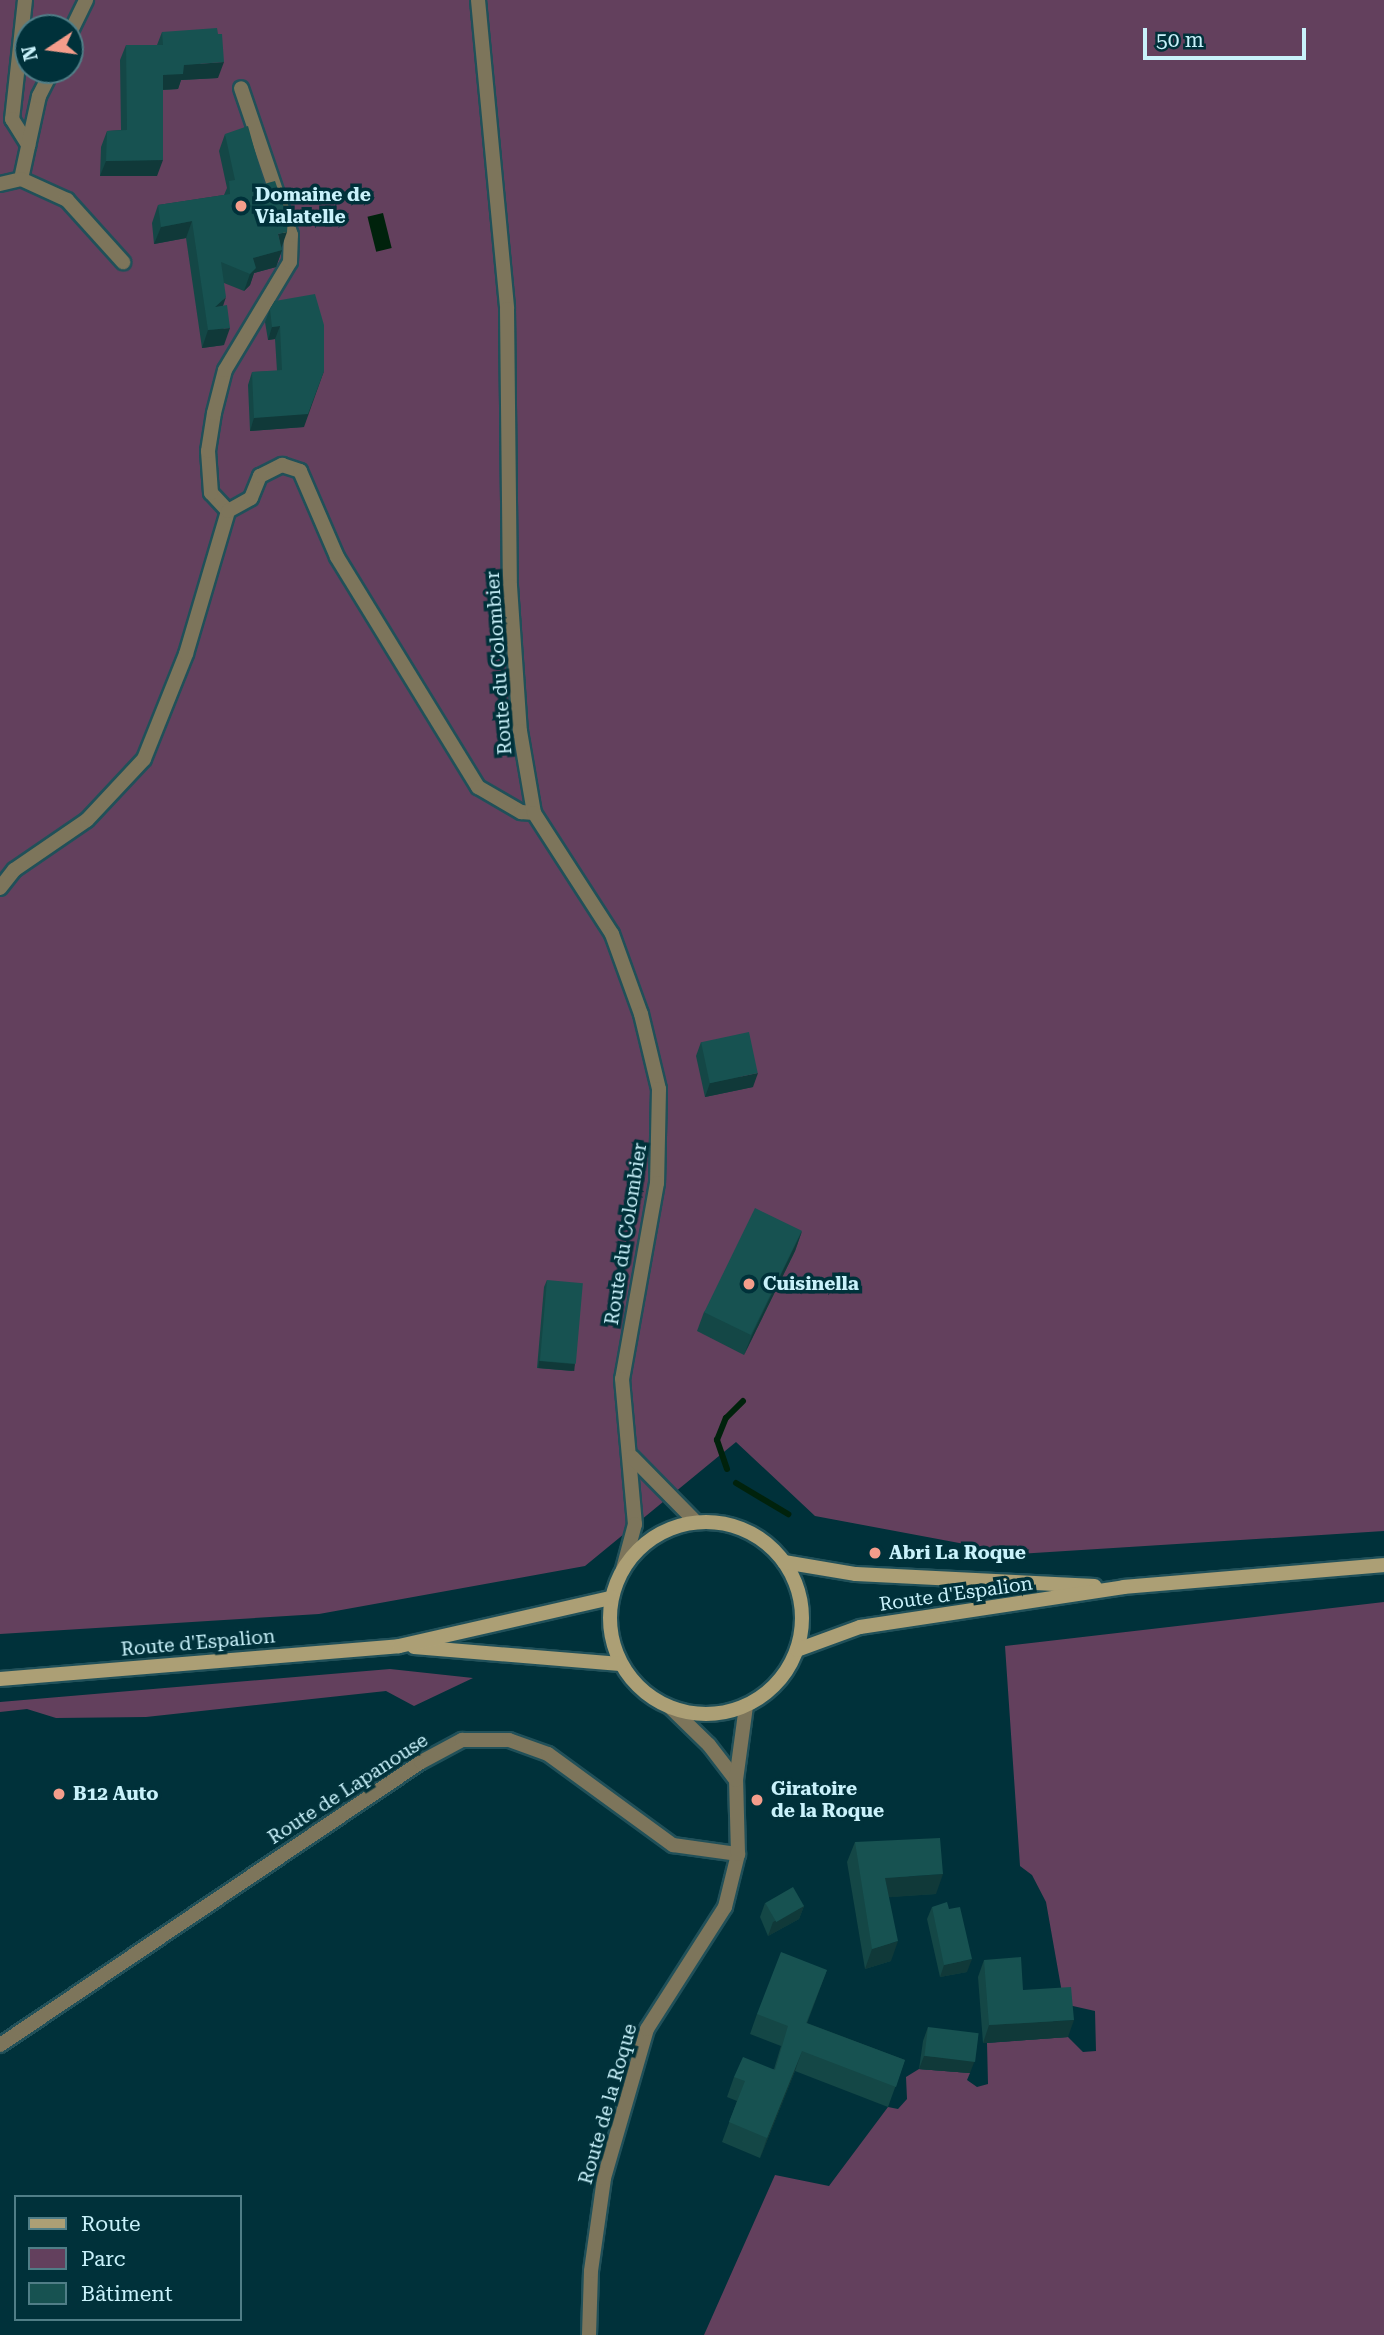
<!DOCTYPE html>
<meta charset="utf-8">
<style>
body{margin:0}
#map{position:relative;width:1384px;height:2335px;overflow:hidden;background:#00313a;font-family:"Roboto Serif",serif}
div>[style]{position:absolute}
.green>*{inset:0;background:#63405d}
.water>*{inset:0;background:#00220c;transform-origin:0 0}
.stream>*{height:6px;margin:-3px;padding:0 3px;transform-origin:3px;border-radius:3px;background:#00220c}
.roads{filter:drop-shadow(2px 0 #205059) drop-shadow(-2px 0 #205059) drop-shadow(0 2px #205059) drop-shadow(0 -2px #205059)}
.minor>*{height:14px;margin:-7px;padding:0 7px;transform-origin:7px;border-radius:7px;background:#7d755b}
.tertiary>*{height:14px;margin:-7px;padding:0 7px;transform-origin:7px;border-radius:7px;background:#7d755b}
.secondary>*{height:14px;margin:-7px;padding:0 7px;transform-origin:7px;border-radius:7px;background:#ac9f75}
.secondary>.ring{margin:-7px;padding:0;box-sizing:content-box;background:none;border:14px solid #ac9f75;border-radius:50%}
.wall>*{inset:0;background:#144746}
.shaded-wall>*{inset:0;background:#103939;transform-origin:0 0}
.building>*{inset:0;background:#175251;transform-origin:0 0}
.dots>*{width:19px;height:19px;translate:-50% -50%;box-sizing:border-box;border:4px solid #00313a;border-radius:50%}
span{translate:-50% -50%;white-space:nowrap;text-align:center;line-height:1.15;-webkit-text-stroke:7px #00313a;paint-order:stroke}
.poi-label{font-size:19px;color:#c9f2fb;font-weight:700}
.left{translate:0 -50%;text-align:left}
.street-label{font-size:19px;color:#c9f2fb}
.legend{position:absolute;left:14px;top:2195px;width:228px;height:126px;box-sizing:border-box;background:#00313a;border:2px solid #507e87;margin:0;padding:9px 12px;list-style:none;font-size:21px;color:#c9f2fb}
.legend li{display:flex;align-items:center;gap:14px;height:35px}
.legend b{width:35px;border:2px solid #507e87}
.north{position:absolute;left:14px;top:14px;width:70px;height:70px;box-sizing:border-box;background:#00313a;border:2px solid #507e87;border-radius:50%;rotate:257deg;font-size:19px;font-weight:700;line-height:28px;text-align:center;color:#c9f2fb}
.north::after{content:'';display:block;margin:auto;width:24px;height:32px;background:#f49d8b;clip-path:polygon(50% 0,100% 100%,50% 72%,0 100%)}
.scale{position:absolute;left:1143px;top:28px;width:163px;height:32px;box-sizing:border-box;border:4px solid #c9f2fb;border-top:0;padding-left:9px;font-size:21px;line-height:24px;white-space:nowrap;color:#c9f2fb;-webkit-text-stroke:5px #00313a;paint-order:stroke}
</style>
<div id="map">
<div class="green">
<div style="clip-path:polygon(evenodd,0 0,1384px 0,1384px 1531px,1018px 1554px,815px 1516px,736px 1442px,585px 1566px,319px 1614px,0 1634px,0 0,28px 28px,70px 28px,70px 70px,28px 70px,28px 28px)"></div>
<div style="clip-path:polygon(1384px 1602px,1384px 2335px,704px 2335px,775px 2175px,829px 2186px,888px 2107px,898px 2109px,907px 2099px,906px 2077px,919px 2069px,970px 2073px,967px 2080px,977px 2087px,988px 2084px,987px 2043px,1068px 2037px,1083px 2052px,1096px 2051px,1095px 2011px,1064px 2004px,1046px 1902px,1032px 1875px,1020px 1866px,1005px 1646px)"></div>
<div style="clip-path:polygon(390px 1669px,473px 1678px,414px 1706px,386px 1691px,146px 1717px,56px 1718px,27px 1709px,0 1712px,0 1702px)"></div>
</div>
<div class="water">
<div style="left:383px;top:213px;width:36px;height:16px;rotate:76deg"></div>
</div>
<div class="stream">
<div style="left:727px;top:1469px;width:31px;rotate:-109deg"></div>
<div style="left:717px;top:1440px;width:24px;rotate:-68deg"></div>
<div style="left:726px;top:1418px;width:24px;rotate:-45deg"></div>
<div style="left:736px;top:1483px;width:61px;rotate:30.8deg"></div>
</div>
<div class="roads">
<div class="minor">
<div style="left:25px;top:0;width:120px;rotate:96.2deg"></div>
<div style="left:12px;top:119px;width:31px;rotate:58deg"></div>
<div style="left:70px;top:33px;width:37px;rotate:-64deg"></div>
<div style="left:21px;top:179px;width:85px;rotate:-77.8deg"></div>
<div style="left:39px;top:96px;width:29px;rotate:-63deg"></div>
<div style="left:0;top:184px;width:22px;rotate:-13deg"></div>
<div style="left:21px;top:179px;width:51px;rotate:24.5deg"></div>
<div style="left:67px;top:200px;width:84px;rotate:47.9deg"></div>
<div style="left:228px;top:511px;width:25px;rotate:-133deg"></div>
<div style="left:211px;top:493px;width:42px;rotate:-94.1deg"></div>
<div style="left:208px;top:451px;width:38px;rotate:-81deg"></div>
<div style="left:214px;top:413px;width:44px;rotate:-75.7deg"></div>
<div style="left:225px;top:370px;width:126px;rotate:-59deg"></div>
<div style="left:290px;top:262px;width:27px;rotate:-88deg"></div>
<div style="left:291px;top:235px;width:155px;rotate:-108.8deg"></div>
<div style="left:0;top:888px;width:23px;rotate:-52deg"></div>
<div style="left:14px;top:870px;width:88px;rotate:-34.4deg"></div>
<div style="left:87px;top:820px;width:83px;rotate:-46.9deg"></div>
<div style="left:144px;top:759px;width:113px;rotate:-68.2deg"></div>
<div style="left:186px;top:654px;width:149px;rotate:-73.6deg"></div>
<div style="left:228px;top:511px;width:26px;rotate:-29deg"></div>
<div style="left:251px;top:498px;width:24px;rotate:-68deg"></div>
<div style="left:260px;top:476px;width:25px;rotate:-27deg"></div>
<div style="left:282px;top:465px;width:19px;rotate:18deg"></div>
<div style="left:300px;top:471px;width:94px;rotate:66.7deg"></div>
<div style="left:337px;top:557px;width:270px;rotate:58.5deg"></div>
<div style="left:478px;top:787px;width:50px;rotate:30.2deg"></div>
<div style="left:521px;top:812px;width:13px;rotate:4deg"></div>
<div style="left:671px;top:1708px;width:53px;rotate:44.2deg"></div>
<div style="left:709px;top:1745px;width:44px;rotate:52.4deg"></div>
<div style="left:0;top:2045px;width:507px;rotate:-33.91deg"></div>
<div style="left:421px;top:1762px;width:47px;rotate:-28.2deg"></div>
<div style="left:462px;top:1740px;width:47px"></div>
<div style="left:509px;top:1740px;width:41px;rotate:19.7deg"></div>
<div style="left:548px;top:1754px;width:155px;rotate:36.1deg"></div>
<div style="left:673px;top:1845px;width:66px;rotate:7.9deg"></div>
<div style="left:589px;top:2335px;width:64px;rotate:-88.2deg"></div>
<div style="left:591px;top:2271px;width:94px;rotate:-82deg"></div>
<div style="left:604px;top:2178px;width:155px;rotate:-73.9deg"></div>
<div style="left:647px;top:2029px;width:145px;rotate:-57.4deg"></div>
<div style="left:725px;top:1907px;width:55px;rotate:-76.2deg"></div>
<div style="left:738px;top:1854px;width:74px;rotate:-91.5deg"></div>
<div style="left:736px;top:1780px;width:75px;rotate:-82.3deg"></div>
</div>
<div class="tertiary">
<div style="left:478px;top:0;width:310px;rotate:84.6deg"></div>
<div style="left:507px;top:309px;width:277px;rotate:89.4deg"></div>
<div style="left:510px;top:586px;width:145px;rotate:86.1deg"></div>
<div style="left:520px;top:731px;width:83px;rotate:80.3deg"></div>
<div style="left:534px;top:813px;width:144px;rotate:57.2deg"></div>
<div style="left:612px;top:934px;width:85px;rotate:70.1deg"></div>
<div style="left:641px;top:1014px;width:77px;rotate:76.5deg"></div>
<div style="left:659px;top:1089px;width:94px;rotate:91.2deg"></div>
<div style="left:657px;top:1183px;width:199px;rotate:100.1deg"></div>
<div style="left:622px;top:1379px;width:146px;rotate:84.9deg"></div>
<div style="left:635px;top:1524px;width:47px;rotate:104.9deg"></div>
<div style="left:632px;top:1457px;width:91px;rotate:45.4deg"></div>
</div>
<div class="secondary">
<div class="ring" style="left:610px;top:1522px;width:178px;height:178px"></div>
<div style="left:784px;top:1562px;width:73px;rotate:9.5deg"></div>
<div style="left:856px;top:1574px;width:239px;rotate:2.9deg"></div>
<div style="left:414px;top:1647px;width:207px;rotate:4.7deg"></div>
<div style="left:797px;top:1650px;width:67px;rotate:-20.1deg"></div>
<div style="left:860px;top:1627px;width:267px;rotate:-8.6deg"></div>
<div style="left:1124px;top:1587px;width:261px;rotate:-4.8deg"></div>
<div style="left:0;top:1679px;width:400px;rotate:-4.7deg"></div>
<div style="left:399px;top:1646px;width:217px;rotate:-12.8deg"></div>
</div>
</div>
<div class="wall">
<div style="clip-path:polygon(162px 32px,218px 78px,181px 80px,178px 89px,163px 90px,157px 176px,100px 176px,101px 147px,107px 131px,121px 130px,120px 60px,126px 45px,157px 45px)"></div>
<div style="clip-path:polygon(225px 134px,282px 250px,276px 267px,254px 273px,250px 285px,244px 291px,224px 283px,223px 306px,224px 345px,202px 348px,186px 238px,154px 244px,152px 223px,158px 205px,224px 195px,227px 188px,219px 151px)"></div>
<div style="clip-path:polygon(275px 301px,304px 427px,250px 431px,248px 385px,252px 372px,277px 371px,275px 339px,268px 340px,265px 322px,270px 309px)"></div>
<div style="clip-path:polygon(701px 1042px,753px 1087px,705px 1097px,696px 1056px)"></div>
<div style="clip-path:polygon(802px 1231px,795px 1251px,744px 1355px,697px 1331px,704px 1312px)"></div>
<div style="clip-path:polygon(547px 1280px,575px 1364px,572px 1371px,537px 1368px,544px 1287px)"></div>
<div style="clip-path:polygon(855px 1842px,936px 1894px,889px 1897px,891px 1961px,865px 1969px,847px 1862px)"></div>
<div style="clip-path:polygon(765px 1903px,804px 1906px,799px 1919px,768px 1936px,760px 1917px)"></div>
<div style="clip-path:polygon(932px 1907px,967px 1972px,940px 1977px,927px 1919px)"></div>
<div style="clip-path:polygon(984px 1960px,1023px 1990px,1068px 2037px,983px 2043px,978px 1977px)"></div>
<div style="clip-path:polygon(827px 1970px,807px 2023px,905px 2060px,888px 2107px,795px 2071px,760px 2158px,722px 2142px,737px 2101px,727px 2097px,734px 2077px,774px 2069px,781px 2046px,750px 2034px,757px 2014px)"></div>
<div style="clip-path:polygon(928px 2027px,970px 2073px,919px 2069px,923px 2041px)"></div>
</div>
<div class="shaded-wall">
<div style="clip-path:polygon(224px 62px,218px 78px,181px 80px,178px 89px,158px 90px,163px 75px,184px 65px)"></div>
<div style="clip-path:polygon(163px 160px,157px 176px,100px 176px,106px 161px)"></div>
<div style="clip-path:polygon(192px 221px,186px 238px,154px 244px,161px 227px)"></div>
<div style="clip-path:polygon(287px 232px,281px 249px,278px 234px)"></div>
<div style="clip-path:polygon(282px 250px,276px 267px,254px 273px,250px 285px,244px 291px,250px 274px,253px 258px)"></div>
<div style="clip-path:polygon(226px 297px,220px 315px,215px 307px)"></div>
<div style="clip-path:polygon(280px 326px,275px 339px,268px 340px,272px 327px)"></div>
<div style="clip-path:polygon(230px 328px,224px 345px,202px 348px,208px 330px)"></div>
<div style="clip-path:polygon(324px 371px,304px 427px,250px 431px,254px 418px)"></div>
<div style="clip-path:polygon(758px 1073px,753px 1087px,705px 1097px,710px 1083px)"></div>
<div style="clip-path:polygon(802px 1231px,795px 1251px,744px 1355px,752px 1335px)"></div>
<div style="left:539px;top:1361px;width:36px;height:7px;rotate:5deg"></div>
<div style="clip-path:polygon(943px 1874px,936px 1894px,878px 1898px,885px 1878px)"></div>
<div style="clip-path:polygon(804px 1906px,799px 1919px,768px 1936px,773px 1922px)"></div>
<div style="clip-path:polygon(898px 1941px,891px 1961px,865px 1969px,872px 1949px)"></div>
<div style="clip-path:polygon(972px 1959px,967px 1972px,940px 1977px,944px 1965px)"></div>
<div style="clip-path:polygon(1074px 2020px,1068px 2037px,983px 2043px,989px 2025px)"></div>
<div style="clip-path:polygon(802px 2051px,795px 2071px,760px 2158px,767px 2138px)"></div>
<div style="clip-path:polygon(924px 2056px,975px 2060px,970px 2073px,919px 2069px)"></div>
</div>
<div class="building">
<div style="clip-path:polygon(217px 28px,218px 34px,222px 34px,224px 62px,184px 65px,183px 74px,163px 75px,163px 160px,106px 161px,107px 131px,127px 130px,126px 45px,163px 45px,162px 32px)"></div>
<div style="clip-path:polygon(248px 126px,264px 184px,275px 181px,288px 219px,287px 232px,278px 234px,282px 250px,253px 258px,256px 268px,250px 274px,221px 262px,226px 297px,215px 307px,227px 305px,230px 328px,208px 330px,192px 221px,161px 227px,158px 205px,230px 194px,229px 181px,235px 180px,225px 134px)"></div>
<div style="clip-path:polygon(315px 294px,324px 325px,324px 371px,308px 414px,254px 418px,252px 372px,282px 370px,280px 326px,272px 327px,270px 309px,275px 301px)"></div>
<div style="left:749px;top:1032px;width:42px;height:49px;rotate:78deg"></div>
<div style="left:755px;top:1208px;width:52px;height:116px;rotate:26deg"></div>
<div style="left:547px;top:1280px;width:36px;height:81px;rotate:5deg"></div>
<div style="clip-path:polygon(940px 1838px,943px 1874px,885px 1878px,898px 1941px,872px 1949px,855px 1842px)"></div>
<div style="left:793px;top:1887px;width:22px;height:32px;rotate:60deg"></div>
<div style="clip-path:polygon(947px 1902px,949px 1909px,960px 1907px,972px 1959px,944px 1965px,932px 1907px)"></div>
<div style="clip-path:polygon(781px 1952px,827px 1970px,806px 2023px,905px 2060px,896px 2087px,802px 2051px,767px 2138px,729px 2122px,745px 2081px,734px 2077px,743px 2057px,775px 2070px,788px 2026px,757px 2014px)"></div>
<div style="clip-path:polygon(1021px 1957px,1023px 1990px,1071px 1987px,1074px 2020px,989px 2025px,984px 1960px)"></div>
<div style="left:928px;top:2027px;width:51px;height:29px;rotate:7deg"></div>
</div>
<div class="dots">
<div style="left:241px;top:206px;background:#f49d8b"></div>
<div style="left:749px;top:1284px;background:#f49d8b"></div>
<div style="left:875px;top:1553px;background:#f49d8b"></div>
<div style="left:59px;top:1794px;background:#f49d8b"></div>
<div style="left:757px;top:1800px;background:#f49d8b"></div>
</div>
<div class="poi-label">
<span class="left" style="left:255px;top:206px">Domaine de<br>Vialatelle</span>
<span class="left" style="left:763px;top:1284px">Cuisinella</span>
<span class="left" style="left:889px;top:1553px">Abri La Roque</span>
<span class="left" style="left:771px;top:1800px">Giratoire<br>de la Roque</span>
<span class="left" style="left:73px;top:1794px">B12 Auto</span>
</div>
<div class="street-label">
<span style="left:499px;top:663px;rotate:-94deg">Route du Colombier</span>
<span style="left:626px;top:1234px;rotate:-81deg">Route du Colombier</span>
<span style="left:956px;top:1594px;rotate:-8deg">Route d'Espalion</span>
<span style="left:198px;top:1643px;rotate:-5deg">Route d'Espalion</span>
<span style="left:348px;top:1789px;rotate:-33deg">Route de Lapanouse</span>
<span style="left:608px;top:2104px;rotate:-74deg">Route de la Roque</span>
</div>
<ul class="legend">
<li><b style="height:9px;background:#ac9f75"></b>Route</li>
<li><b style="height:19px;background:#63405d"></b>Parc</li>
<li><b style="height:19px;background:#175251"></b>Bâtiment</li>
</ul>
<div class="north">N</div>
<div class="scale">50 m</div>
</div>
